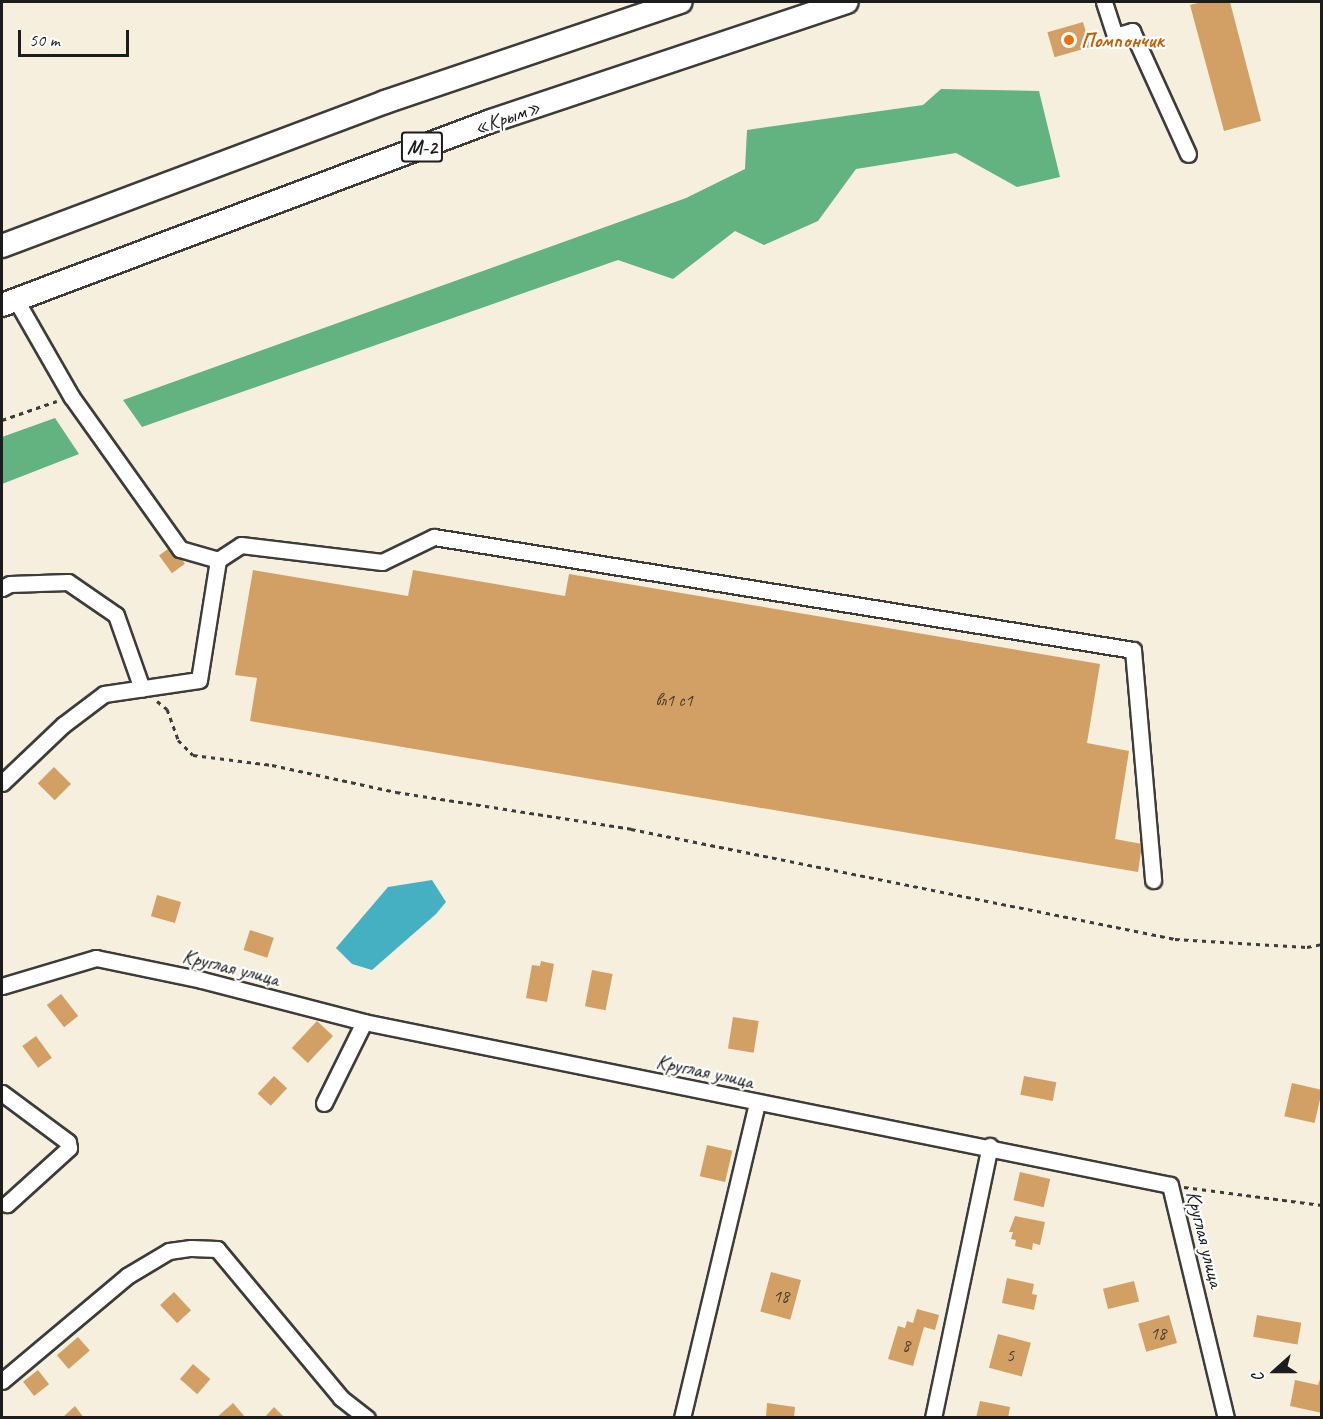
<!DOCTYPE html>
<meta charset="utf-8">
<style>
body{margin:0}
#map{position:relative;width:1323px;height:1419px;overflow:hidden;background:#f6efde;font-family:Caveat,sans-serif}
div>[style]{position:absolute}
.forest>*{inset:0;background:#62b380}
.water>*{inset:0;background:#44b0c1}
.building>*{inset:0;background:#d2a065;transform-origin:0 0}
.path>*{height:3px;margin-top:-1.5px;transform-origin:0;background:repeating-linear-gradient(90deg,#3d3c39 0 4.5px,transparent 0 9px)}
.roads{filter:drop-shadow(2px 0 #3d3c39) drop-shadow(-2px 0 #3d3c39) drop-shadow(0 2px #3d3c39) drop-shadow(0 -2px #3d3c39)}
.minor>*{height:15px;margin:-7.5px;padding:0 7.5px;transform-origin:7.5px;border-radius:7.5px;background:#fff}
.highway>*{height:22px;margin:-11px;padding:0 11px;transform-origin:11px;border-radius:11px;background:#fff}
.dots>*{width:16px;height:16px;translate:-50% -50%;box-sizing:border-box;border:3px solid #fff;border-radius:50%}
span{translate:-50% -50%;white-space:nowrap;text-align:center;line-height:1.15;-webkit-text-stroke:4.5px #fff;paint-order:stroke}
.number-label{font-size:18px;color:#4a3d2e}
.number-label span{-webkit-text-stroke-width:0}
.shield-label span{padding:2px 4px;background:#fff;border:2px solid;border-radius:4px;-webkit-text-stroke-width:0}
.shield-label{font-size:20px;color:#1c1c1c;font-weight:700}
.food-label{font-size:21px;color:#c56008;font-weight:700}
.left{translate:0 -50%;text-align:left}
.street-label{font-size:21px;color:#1c1c1c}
.frame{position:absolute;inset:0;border:3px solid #1c1c1c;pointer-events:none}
.north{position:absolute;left:1245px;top:1341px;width:60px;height:60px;-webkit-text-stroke:4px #fff;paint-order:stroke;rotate:249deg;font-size:16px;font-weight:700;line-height:24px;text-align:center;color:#1c1c1c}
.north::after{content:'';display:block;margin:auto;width:21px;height:27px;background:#1c1c1c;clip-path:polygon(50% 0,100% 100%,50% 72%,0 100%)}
.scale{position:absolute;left:18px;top:30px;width:111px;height:27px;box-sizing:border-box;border:3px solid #1c1c1c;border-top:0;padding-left:8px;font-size:18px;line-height:21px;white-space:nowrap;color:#1c1c1c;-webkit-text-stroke:4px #fff;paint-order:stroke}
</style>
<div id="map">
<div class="forest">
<div style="clip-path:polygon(941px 89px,1039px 91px,1060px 177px,1017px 187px,956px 153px,856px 169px,818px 221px,764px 245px,735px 231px,673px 279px,618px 260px,142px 427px,123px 400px,686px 198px,745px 169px,747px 130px,923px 105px)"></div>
<div style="clip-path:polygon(55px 418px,79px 454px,2px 484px,2px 437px)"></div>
</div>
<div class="water">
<div style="clip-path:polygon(432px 880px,446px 902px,436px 914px,372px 970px,352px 964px,336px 948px,388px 887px)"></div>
</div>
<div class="building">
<div style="clip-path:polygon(1202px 2px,1230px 2px,1261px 121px,1224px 131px,1190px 5px)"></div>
<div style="left:1083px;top:22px;width:26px;height:37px;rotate:74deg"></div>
<div style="left:172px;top:546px;width:22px;height:16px;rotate:54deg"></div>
<div style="clip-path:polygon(253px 570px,408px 596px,413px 570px,565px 596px,569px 574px,1100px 664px,1087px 743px,1129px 751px,1115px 839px,1142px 844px,1138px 872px,250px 721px,257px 678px,235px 675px)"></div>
<div style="left:54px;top:767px;width:24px;height:23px;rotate:45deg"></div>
<div style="left:157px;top:895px;width:25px;height:22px;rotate:16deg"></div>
<div style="left:250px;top:930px;width:25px;height:21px;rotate:18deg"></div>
<div style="clip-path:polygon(541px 961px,554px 964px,547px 1002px,526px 998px,532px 965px,540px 966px)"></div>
<div style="left:592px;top:970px;width:21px;height:37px;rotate:11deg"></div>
<div style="left:61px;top:994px;width:28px;height:18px;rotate:52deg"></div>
<div style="left:733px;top:1017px;width:26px;height:32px;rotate:9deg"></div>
<div style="left:317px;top:1021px;width:22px;height:37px;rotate:43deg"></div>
<div style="left:36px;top:1036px;width:27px;height:17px;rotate:54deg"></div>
<div style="left:274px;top:1076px;width:18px;height:24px;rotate:43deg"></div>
<div style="left:1024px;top:1076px;width:33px;height:19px;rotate:11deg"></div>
<div style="left:1292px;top:1083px;width:31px;height:34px;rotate:13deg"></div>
<div style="left:707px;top:1145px;width:26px;height:32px;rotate:13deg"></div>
<div style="left:1020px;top:1172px;width:31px;height:29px;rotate:13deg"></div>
<div style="clip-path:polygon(1015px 1216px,1045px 1222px,1040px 1245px,1033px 1243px,1032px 1250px,1015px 1246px,1016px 1240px,1011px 1239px,1013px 1232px,1009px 1232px)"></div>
<div style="left:771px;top:1272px;width:31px;height:41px;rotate:15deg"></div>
<div style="clip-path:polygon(1007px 1278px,1034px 1284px,1032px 1294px,1037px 1295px,1034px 1310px,1002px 1303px)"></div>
<div style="left:1134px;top:1281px;width:21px;height:32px;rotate:76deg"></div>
<div style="left:174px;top:1292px;width:25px;height:19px;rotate:47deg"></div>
<div style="clip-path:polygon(917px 1309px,939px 1315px,935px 1330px,924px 1327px,913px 1366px,888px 1359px,898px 1326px,905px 1328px,907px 1321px,913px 1323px)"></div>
<div style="left:1169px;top:1315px;width:29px;height:32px;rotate:74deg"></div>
<div style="left:1257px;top:1315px;width:45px;height:22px;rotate:10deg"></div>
<div style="left:998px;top:1334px;width:34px;height:35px;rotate:15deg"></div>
<div style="left:78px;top:1337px;width:18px;height:28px;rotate:49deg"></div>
<div style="left:193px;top:1364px;width:23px;height:20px;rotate:41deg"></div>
<div style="left:38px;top:1370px;width:18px;height:19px;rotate:52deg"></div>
<div style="clip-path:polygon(1320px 1379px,1322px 1413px,1290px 1406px,1295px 1380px,1318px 1385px)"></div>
<div style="clip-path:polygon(980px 1401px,1010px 1407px,1008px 1418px,976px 1418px)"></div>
<div style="clip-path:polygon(233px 1403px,246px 1418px,216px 1418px)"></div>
<div style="clip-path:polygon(767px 1403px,795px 1407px,794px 1418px,766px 1418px)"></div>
<div style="clip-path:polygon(75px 1406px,84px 1418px,62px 1418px)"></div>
<div style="clip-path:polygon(274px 1407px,285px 1418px,264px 1418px)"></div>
</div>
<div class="path">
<div style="left:2px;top:420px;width:58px;rotate:-19.1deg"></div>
<div style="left:157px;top:701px;width:13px;rotate:39deg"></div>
<div style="left:167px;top:709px;width:33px;rotate:70deg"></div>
<div style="left:178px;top:740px;width:21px;rotate:45deg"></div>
<div style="left:193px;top:755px;width:80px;rotate:7.2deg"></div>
<div style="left:272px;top:765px;width:127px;rotate:12.3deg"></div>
<div style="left:396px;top:792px;width:238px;rotate:8.9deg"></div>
<div style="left:631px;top:829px;width:555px;rotate:11.43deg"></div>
<div style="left:1175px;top:939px;width:132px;rotate:3.5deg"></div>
<div style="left:1307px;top:947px;width:15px;rotate:-11deg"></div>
<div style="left:1184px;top:1187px;width:139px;rotate:7.4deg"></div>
</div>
<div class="roads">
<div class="minor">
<div style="left:1104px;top:2px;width:36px;rotate:72deg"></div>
<div style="left:1115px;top:36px;width:18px;rotate:-16deg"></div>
<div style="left:1132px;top:31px;width:135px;rotate:65.5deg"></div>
<div style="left:16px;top:300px;width:111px;rotate:60.2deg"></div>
<div style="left:71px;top:396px;width:188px;rotate:54.5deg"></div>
<div style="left:180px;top:549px;width:40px;rotate:16deg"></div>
<div style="left:2px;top:588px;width:9px;rotate:-27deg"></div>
<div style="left:10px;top:584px;width:58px;rotate:-2deg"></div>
<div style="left:68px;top:582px;width:58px;rotate:34.5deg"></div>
<div style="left:116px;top:615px;width:78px;rotate:70.6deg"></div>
<div style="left:2px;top:783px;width:84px;rotate:-43.6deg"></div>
<div style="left:63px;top:725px;width:51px;rotate:-37.1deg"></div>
<div style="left:104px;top:694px;width:96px;rotate:-8.4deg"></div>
<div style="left:199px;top:680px;width:121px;rotate:-81deg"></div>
<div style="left:218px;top:560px;width:27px;rotate:-33deg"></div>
<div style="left:241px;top:545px;width:142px;rotate:6.9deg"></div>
<div style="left:382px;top:562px;width:58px;rotate:-25.7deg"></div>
<div style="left:434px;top:537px;width:708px;rotate:9.18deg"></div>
<div style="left:1133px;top:650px;width:231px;rotate:85deg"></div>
<div style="left:2px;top:986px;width:98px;rotate:-16.6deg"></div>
<div style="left:96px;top:958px;width:108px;rotate:11.7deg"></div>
<div style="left:202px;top:980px;width:167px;rotate:14.5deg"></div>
<div style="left:364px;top:1022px;width:822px;rotate:11.43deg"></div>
<div style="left:1170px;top:1185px;width:240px;rotate:76.5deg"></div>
<div style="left:2px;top:1093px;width:82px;rotate:36.6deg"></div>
<div style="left:68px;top:1142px;width:6px;rotate:81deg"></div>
<div style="left:69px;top:1148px;width:84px;rotate:137.9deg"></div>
<div style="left:324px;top:1103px;width:90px;rotate:-63.7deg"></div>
<div style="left:2px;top:1381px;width:163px;rotate:-40deg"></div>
<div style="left:127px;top:1276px;width:49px;rotate:-30.8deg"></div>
<div style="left:169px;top:1251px;width:22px;rotate:-8deg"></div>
<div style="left:191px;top:1248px;width:26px;rotate:2deg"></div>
<div style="left:217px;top:1249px;width:194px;rotate:50.2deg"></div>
<div style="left:341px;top:1398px;width:33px;rotate:38deg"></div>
<div style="left:682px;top:1418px;width:324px;rotate:-76.6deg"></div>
<div style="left:933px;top:1418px;width:278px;rotate:-78.2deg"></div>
</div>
<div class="highway">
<div style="left:2px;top:246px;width:409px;rotate:-20.6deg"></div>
<div style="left:385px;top:102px;width:312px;rotate:-18.7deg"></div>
<div style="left:2px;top:305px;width:522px;rotate:-20.62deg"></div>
<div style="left:491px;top:121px;width:375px;rotate:-18.5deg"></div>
</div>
</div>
<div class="dots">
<div style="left:1069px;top:40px;background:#e8710a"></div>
</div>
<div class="number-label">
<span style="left:674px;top:700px">вл1 с1</span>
<span style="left:781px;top:1296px">18</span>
<span style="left:1158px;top:1333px">18</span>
<span style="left:906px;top:1345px">8</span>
<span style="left:1010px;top:1355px">5</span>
</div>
<div class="shield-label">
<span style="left:422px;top:147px">М-2</span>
</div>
<div class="food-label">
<span class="left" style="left:1081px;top:40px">Помпончик</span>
</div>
<div class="street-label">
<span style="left:507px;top:117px;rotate:-19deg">«Крым»</span>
<span style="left:231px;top:967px;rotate:14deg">Круглая улица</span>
<span style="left:705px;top:1071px;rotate:12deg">Круглая улица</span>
<span style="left:1205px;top:1239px;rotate:76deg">Круглая улица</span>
</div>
<div class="frame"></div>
<div class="north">С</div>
<div class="scale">50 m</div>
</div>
